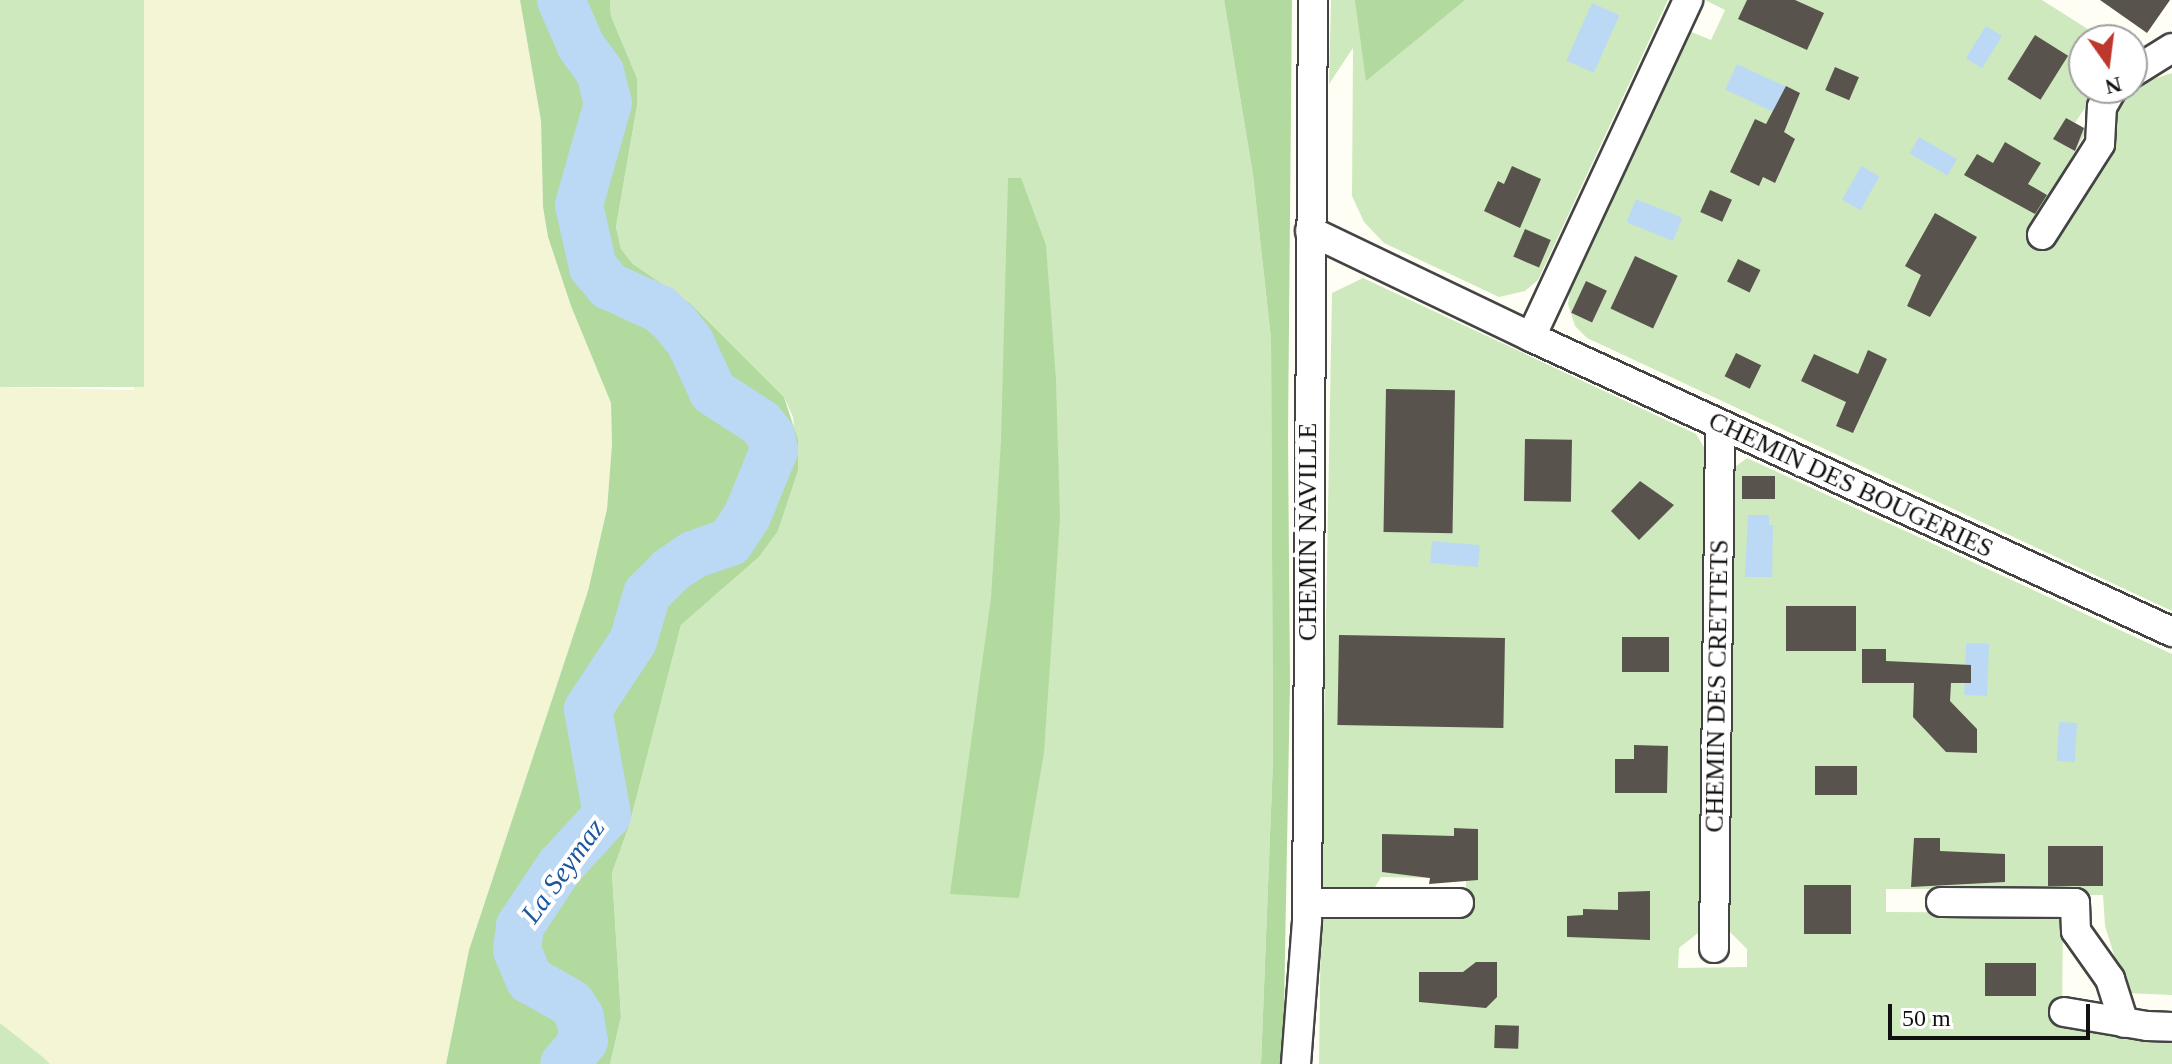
<!DOCTYPE html>
<style>
body{margin:0}
#map{position:relative;width:2172px;height:1064px;overflow:hidden;background:#fffef5;font-family:Georgia,serif}
div>[style]{position:absolute}
.farmland>*{inset:0;background:#f3f5d5}
.green>*{inset:0;background:#cfe9be;transform-origin:0 0}
.forest>*{inset:0;background:#b2da9e}
.water>*{inset:0;background:#bbd8f5;transform-origin:0 0}
.river>*{height:48px;margin:-24px;padding:0 24px;transform-origin:24px;border-radius:24px;background:#bbd8f5}
.building>*{inset:0;background:#59534d;transform-origin:0 0}
.roads{filter:drop-shadow(2px 0 #444) drop-shadow(-2px 0 #444) drop-shadow(0 2px #444) drop-shadow(0 -2px #444)}
.minor>*{height:28px;margin:-14px;padding:0 14px;transform-origin:14px;border-radius:14px;background:#fff}
span{translate:-50% -50%;white-space:nowrap;text-align:center;line-height:1.15;-webkit-text-stroke:8px #fff;paint-order:stroke}
.street-label{font-size:26px;color:#111}
.water-label{font-size:28px;color:#1c57a0;font-style:italic}
.north{position:absolute;left:2068px;top:24px;width:80px;height:80px;box-sizing:border-box;background:#fff;border:2px solid #a0a0a0;border-radius:50%;rotate:166deg;font-size:22px;font-weight:700;line-height:32px;text-align:center;color:#111}
.north::after{content:'';display:block;margin:auto;width:28px;height:36px;background:#be372c;clip-path:polygon(50% 0,100% 100%,50% 72%,0 100%)}
.scale{position:absolute;left:1888px;top:1004px;width:202px;height:36px;box-sizing:border-box;border:4px solid #111;border-top:0;padding-left:10px;font-size:24px;line-height:28px;white-space:nowrap;color:#111;-webkit-text-stroke:6px #fff;paint-order:stroke}
</style>
<div id="map">
<div class="farmland">
<div style="clip-path:polygon(144px 0,520px 0,541px 121px,543px 207px,548px 237px,571px 306px,611px 403px,612px 444px,607px 509px,588px 591px,469px 950px,446px 1064px,50px 1064px,0 1023px,0 387px,134px 390px)"></div>
</div>
<div class="green">
<div style="left:0;top:0;width:144px;height:387px"></div>
<div style="clip-path:polygon(610px 0,1224px 0,1253px 175px,1271px 339px,1273px 760px,1261px 1064px,610px 1064px,621px 1017px,612px 873px,629px 826px,681px 625px,759px 557px,778px 531px,798px 471px,793px 417px,784px 397px,690px 303px,633px 264px,621px 249px,616px 227px,637px 106px,637px 78px,611px 16px)"></div>
<div style="clip-path:polygon(1331px 0,1668px 0,1538px 280px,1525px 291px,1499px 297px,1384px 243px,1364px 222px,1352px 196px,1353px 48px,1329px 84px)"></div>
<div style="clip-path:polygon(1705px 0,2042px 0,2105px 40px,2084px 40px,2084px 88px,2098px 88px,2075px 123px,2087px 130px,2027px 237px,2045px 247px,2116px 100px,2125px 88px,2172px 73px,2172px 611px,1587px 338px,1575px 326px,1568px 304px,1570px 290px,1689px 31px,1711px 40px,1725px 10px)"></div>
<div style="clip-path:polygon(1363px 278px,1696px 434px,1707px 452px,1703px 929px,1679px 948px,1678px 968px,1747px 967px,1747px 949px,1726px 928px,1731px 470px,1747px 458px,2172px 654px,2172px 995px,2126px 993px,2105px 926px,2103px 895px,2015px 896px,2015px 889px,1886px 889px,1886px 912px,2063px 913px,2062px 1023px,2123px 1037px,2172px 1038px,2172px 1064px,1319px 1064px,1321px 911px,1465px 912px,1466px 880px,1478px 879px,1478px 829px,1455px 828px,1454px 841px,1429px 878px,1381px 877px,1371px 894px,1331px 895px,1321px 886px,1332px 293px)"></div>
<div style="clip-path:polygon(0 1023px,44px 1058px,50px 1064px,0 1064px)"></div>
</div>
<div class="forest">
<div style="clip-path:polygon(520px 0,610px 0,611px 16px,637px 78px,637px 106px,616px 227px,621px 249px,633px 264px,690px 303px,784px 397px,798px 440px,798px 471px,778px 531px,759px 557px,681px 625px,629px 826px,612px 873px,621px 1017px,610px 1064px,446px 1064px,469px 950px,588px 591px,607px 509px,612px 444px,611px 403px,571px 306px,548px 237px,543px 207px,541px 121px)"></div>
<div style="clip-path:polygon(1224px 0,1292px 0,1288px 436px,1290px 684px,1283px 1064px,1261px 1064px,1273px 760px,1271px 339px,1253px 175px)"></div>
<div style="clip-path:polygon(1355px 0,1465px 0,1366px 81px)"></div>
<div style="clip-path:polygon(1008px 178px,1021px 178px,1046px 245px,1056px 380px,1060px 518px,1044px 753px,1019px 898px,950px 894px,991px 598px,1001px 441px)"></div>
</div>
<div class="water">
<div style="left:1592px;top:3px;width:30px;height:63px;rotate:24deg"></div>
<div style="left:1986px;top:26px;width:19px;height:38px;rotate:32deg"></div>
<div style="left:1737px;top:64px;width:54px;height:28px;rotate:25deg"></div>
<div style="left:1919px;top:137px;width:44px;height:19px;rotate:30deg"></div>
<div style="left:1861px;top:166px;width:21px;height:39px;rotate:29deg"></div>
<div style="left:1636px;top:199px;width:50px;height:25px;rotate:22deg"></div>
<div style="clip-path:polygon(1748px 515px,1769px 515px,1769px 525px,1773px 525px,1772px 577px,1745px 577px)"></div>
<div style="left:1432px;top:541px;width:48px;height:22px;rotate:5deg"></div>
<div style="left:1966px;top:643px;width:23px;height:52px;rotate:2deg"></div>
<div style="left:2059px;top:722px;width:18px;height:39px;rotate:3deg"></div>
</div>
<div class="river">
<div style="left:561px;top:0;width:50px;rotate:66.5deg"></div>
<div style="left:581px;top:46px;width:32px;rotate:54deg"></div>
<div style="left:600px;top:72px;width:32px;rotate:76deg"></div>
<div style="left:608px;top:103px;width:106px;rotate:105.9deg"></div>
<div style="left:579px;top:205px;width:64px;rotate:77.3deg"></div>
<div style="left:593px;top:267px;width:25px;rotate:50deg"></div>
<div style="left:609px;top:286px;width:56px;rotate:24.3deg"></div>
<div style="left:660px;top:309px;width:22px;rotate:43deg"></div>
<div style="left:676px;top:324px;width:23px;rotate:52deg"></div>
<div style="left:690px;top:342px;width:55px;rotate:65.3deg"></div>
<div style="left:713px;top:392px;width:57px;rotate:32.9deg"></div>
<div style="left:761px;top:423px;width:16px;rotate:52deg"></div>
<div style="left:771px;top:436px;width:14px;rotate:78deg"></div>
<div style="left:774px;top:450px;width:71px;rotate:112.2deg"></div>
<div style="left:747px;top:516px;width:31px;rotate:123deg"></div>
<div style="left:730px;top:542px;width:39px;rotate:161deg"></div>
<div style="left:693px;top:555px;width:27px;rotate:146deg"></div>
<div style="left:671px;top:570px;width:34px;rotate:135deg"></div>
<div style="left:647px;top:594px;width:49px;rotate:106.6deg"></div>
<div style="left:633px;top:641px;width:82px;rotate:123.5deg"></div>
<div style="left:588px;top:709px;width:108px;rotate:79.8deg"></div>
<div style="left:607px;top:815px;width:69px;rotate:132.7deg"></div>
<div style="left:560px;top:866px;width:72px;rotate:123.7deg"></div>
<div style="left:520px;top:926px;width:24px;rotate:97deg"></div>
<div style="left:517px;top:950px;width:33px;rotate:67deg"></div>
<div style="left:530px;top:980px;width:47px;rotate:29.3deg"></div>
<div style="left:571px;top:1003px;width:17px;rotate:57deg"></div>
<div style="left:580px;top:1017px;width:24px;rotate:81deg"></div>
<div style="left:584px;top:1041px;width:30px;rotate:131deg"></div>
</div>
<div class="building">
<div style="clip-path:polygon(1747px 0,1795px 0,1824px 13px,1807px 50px,1738px 19px)"></div>
<div style="clip-path:polygon(2100px 0,2170px 0,2147px 33px)"></div>
<div style="left:2035px;top:35px;width:39px;height:52px;rotate:32deg"></div>
<div style="left:1835px;top:67px;width:26px;height:25px;rotate:23deg"></div>
<div style="clip-path:polygon(1786px 86px,1800px 93px,1784px 132px,1795px 139px,1775px 183px,1763px 177px,1759px 186px,1730px 172px,1755px 119px,1766px 124px)"></div>
<div style="clip-path:polygon(2066px 118px,2084px 128px,2075px 151px,2053px 139px)"></div>
<div style="clip-path:polygon(2005px 142px,2041px 163px,2028px 184px,2047px 195px,2035px 214px,1964px 175px,1977px 154px,1993px 163px)"></div>
<div style="clip-path:polygon(1512px 166px,1541px 179px,1520px 228px,1484px 211px,1498px 181px,1504px 184px)"></div>
<div style="left:1710px;top:190px;width:24px;height:24px;rotate:24deg"></div>
<div style="clip-path:polygon(1935px 213px,1977px 237px,1930px 317px,1907px 306px,1921px 275px,1905px 266px)"></div>
<div style="left:1525px;top:229px;width:28px;height:30px;rotate:23deg"></div>
<div style="left:1635px;top:256px;width:47px;height:58px;rotate:25deg"></div>
<div style="left:1738px;top:259px;width:25px;height:25px;rotate:26deg"></div>
<div style="left:1586px;top:281px;width:23px;height:35px;rotate:25deg"></div>
<div style="clip-path:polygon(1868px 350px,1887px 359px,1853px 433px,1836px 426px,1846px 402px,1801px 381px,1814px 354px,1858px 374px)"></div>
<div style="left:1736px;top:353px;width:28px;height:26px;rotate:26deg"></div>
<div style="left:1386px;top:389px;width:69px;height:143px;rotate:1deg"></div>
<div style="left:1525px;top:439px;width:47px;height:62px;rotate:1deg"></div>
<div style="left:1742px;top:476px;width:33px;height:23px"></div>
<div style="clip-path:polygon(1640px 481px,1674px 505px,1639px 540px,1611px 511px)"></div>
<div style="left:1786px;top:606px;width:70px;height:45px"></div>
<div style="left:1339px;top:635px;width:166px;height:90px;rotate:1deg"></div>
<div style="left:1622px;top:637px;width:47px;height:35px"></div>
<div style="clip-path:polygon(1862px 649px,1886px 649px,1886px 661px,1971px 665px,1971px 683px,1951px 683px,1950px 701px,1977px 729px,1977px 753px,1946px 752px,1913px 717px,1914px 683px,1862px 683px)"></div>
<div style="clip-path:polygon(1634px 745px,1668px 746px,1667px 793px,1615px 793px,1615px 759px,1634px 759px)"></div>
<div style="left:1815px;top:766px;width:42px;height:29px"></div>
<div style="clip-path:polygon(1454px 828px,1478px 829px,1478px 880px,1429px 884px,1430px 878px,1382px 872px,1382px 834px,1454px 836px)"></div>
<div style="clip-path:polygon(1914px 838px,1940px 838px,1940px 851px,2005px 854px,2005px 882px,1911px 887px)"></div>
<div style="left:2048px;top:846px;width:55px;height:40px"></div>
<div style="left:1804px;top:885px;width:47px;height:49px"></div>
<div style="clip-path:polygon(1650px 891px,1650px 940px,1567px 937px,1567px 916px,1583px 915px,1583px 909px,1618px 910px,1618px 892px)"></div>
<div style="clip-path:polygon(1476px 962px,1497px 962px,1497px 997px,1486px 1008px,1419px 1002px,1419px 972px,1463px 972px)"></div>
<div style="left:1985px;top:963px;width:51px;height:33px"></div>
<div style="left:1495px;top:1025px;width:24px;height:23px;rotate:2deg"></div>
</div>
<div class="roads">
<div class="minor">
<div style="left:2132px;top:73px;width:47px;rotate:-32deg"></div>
<div style="left:1310px;top:231px;width:245px;rotate:25.6deg"></div>
<div style="left:1531px;top:337px;width:706px;rotate:24.71deg"></div>
<div style="left:2042px;top:235px;width:108px;rotate:-57.5deg"></div>
<div style="left:2100px;top:144px;width:37px;rotate:-87deg"></div>
<div style="left:2102px;top:107px;width:22px;rotate:-60deg"></div>
<div style="left:1531px;top:337px;width:372px;rotate:-65deg"></div>
<div style="left:1941px;top:902px;width:134px;rotate:0.4deg"></div>
<div style="left:2075px;top:903px;width:28px;rotate:88deg"></div>
<div style="left:2076px;top:931px;width:59px;rotate:54.7deg"></div>
<div style="left:2110px;top:979px;width:46px;rotate:72.3deg"></div>
<div style="left:1307px;top:903px;width:152px"></div>
<div style="left:1714px;top:948px;width:523px;rotate:-89.34deg"></div>
<div style="left:2064px;top:1012px;width:84px;rotate:9.6deg"></div>
<div style="left:2147px;top:1026px;width:25px;rotate:2deg"></div>
<div style="left:1296px;top:1064px;width:143px;rotate:-85.6deg"></div>
<div style="left:1307px;top:921px;width:921px;rotate:-89.63deg"></div>
</div>
</div>
<div class="street-label">
<span style="left:1851px;top:485px;rotate:25deg">CHEMIN DES BOUGERIES</span>
<span style="left:1308px;top:532px;rotate:-90deg">CHEMIN NAVILLE</span>
<span style="left:1717px;top:686px;rotate:-89deg">CHEMIN DES CRETTETS</span>
</div>
<div class="water-label">
<span style="left:563px;top:871px;rotate:-54deg">La Seymaz</span>
</div>
<div class="north">N</div>
<div class="scale">50 m</div>
</div>
